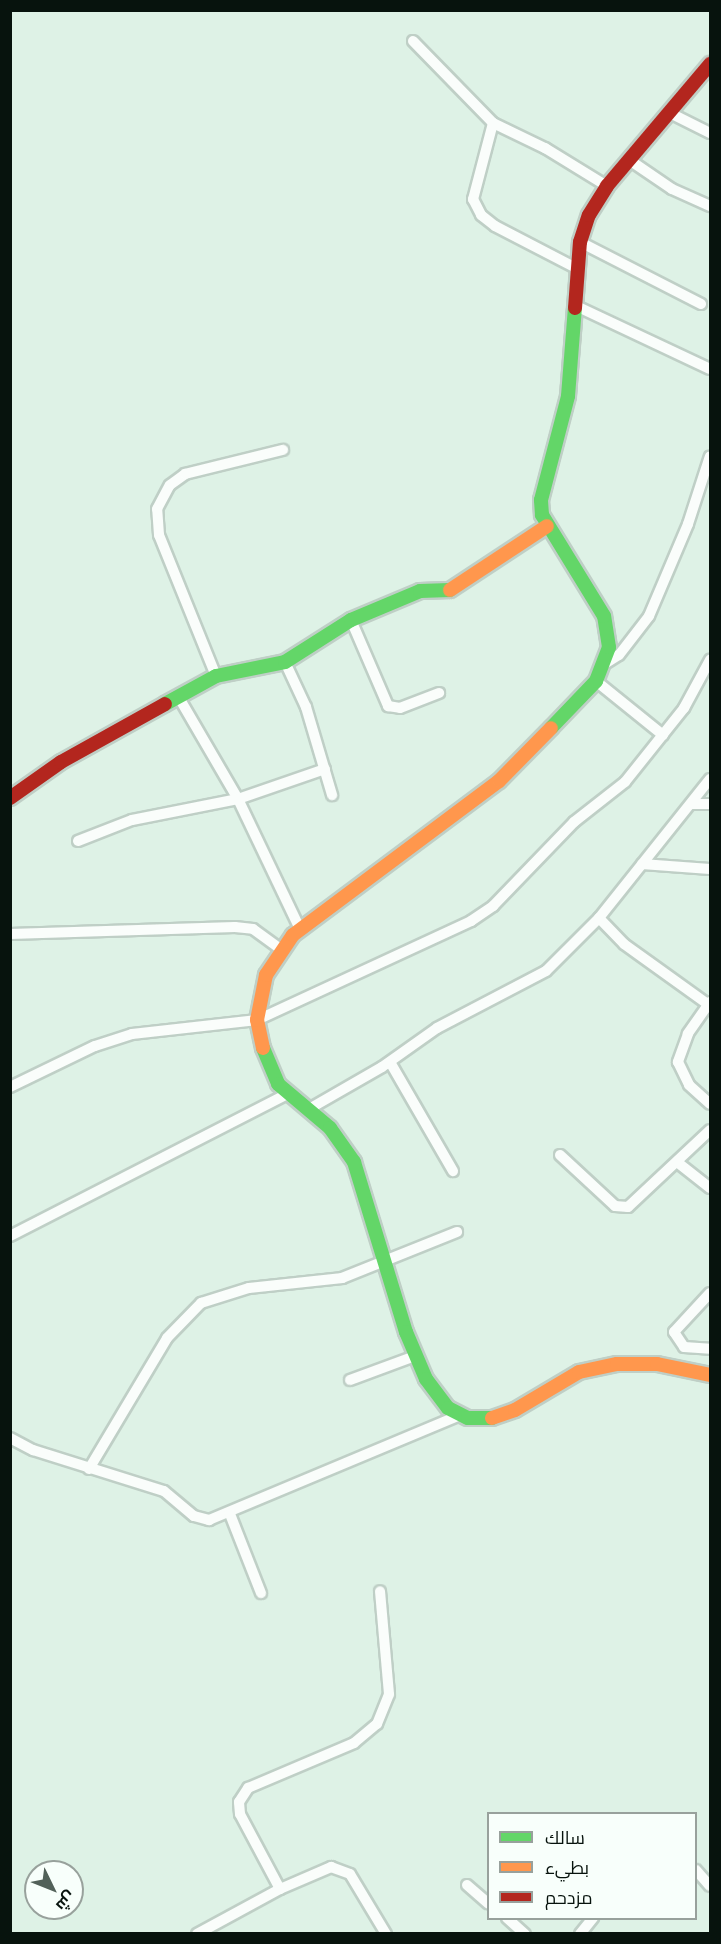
<!DOCTYPE html>
<meta charset="utf-8">
<style>
body{margin:0}
#map{position:relative;width:721px;height:1944px;overflow:hidden;background:#def2e6;font-family:"Work Sans",Cairo,sans-serif}
div>[style]{position:absolute}
.roads{filter:drop-shadow(2px 0 #bfcfc6) drop-shadow(-2px 0 #bfcfc6) drop-shadow(0 2px #bfcfc6) drop-shadow(0 -2px #bfcfc6)}
.street>*{height:10px;margin:-5px;padding:0 5px;transform-origin:5px;border-radius:5px;background:#fafdfb}
.fast>*{height:14px;margin:-7px;padding:0 7px;transform-origin:7px;border-radius:7px;background:#63d668}
.slow>*{height:14px;margin:-7px;padding:0 7px;transform-origin:7px;border-radius:7px;background:#ff974d}
.jam>*{height:14px;margin:-7px;padding:0 7px;transform-origin:7px;border-radius:7px;background:#b3261e}
span{translate:-50% -50%;white-space:nowrap;text-align:center;line-height:1.15;-webkit-text-stroke:4.5px #f8fffb;paint-order:stroke}
.frame{position:absolute;inset:0;border:12px solid #07130d;pointer-events:none}
.legend{position:absolute;left:487px;top:1812px;width:210px;height:108px;box-sizing:border-box;background:#f8fffb;border:2px solid #98a19c;margin:0;padding:8px 10px;list-style:none;font-size:18px;color:#07130d}
.legend li{display:flex;align-items:center;gap:12px;height:30px}
.legend b{width:30px;border:2px solid #98a19c}
.north{position:absolute;left:24px;top:1860px;width:60px;height:60px;box-sizing:border-box;background:#f8fffb;border:2px solid #98a19c;border-radius:50%;rotate:133deg;font-size:16px;font-weight:700;line-height:24px;text-align:center;color:#07130d}
.north::after{content:'';display:block;margin:auto;width:21px;height:27px;background:#526159;clip-path:polygon(50% 0,100% 100%,50% 72%,0 100%)}
</style>
<div id="map">
<div class="roads">
<div class="street">
<div style="left:413px;top:41px;width:115px;rotate:45.7deg"></div>
<div style="left:493px;top:123px;width:79px;rotate:104.7deg"></div>
<div style="left:473px;top:199px;width:18px;rotate:63deg"></div>
<div style="left:481px;top:215px;width:18px;rotate:38deg"></div>
<div style="left:495px;top:226px;width:91px;rotate:27.4deg"></div>
<div style="left:668px;top:112px;width:47px;rotate:26.6deg"></div>
<div style="left:493px;top:123px;width:58px;rotate:25.7deg"></div>
<div style="left:545px;top:148px;width:73px;rotate:31.5deg"></div>
<div style="left:628px;top:159px;width:53px;rotate:34.3deg"></div>
<div style="left:672px;top:189px;width:42px;rotate:24.1deg"></div>
<div style="left:580px;top:242px;width:136px;rotate:27.1deg"></div>
<div style="left:574px;top:305px;width:150px;rotate:25.2deg"></div>
<div style="left:351px;top:620px;width:94px;rotate:66.7deg"></div>
<div style="left:388px;top:706px;width:12px;rotate:9deg"></div>
<div style="left:400px;top:708px;width:42px;rotate:-21deg"></div>
<div style="left:285px;top:662px;width:50px;rotate:65deg"></div>
<div style="left:306px;top:707px;width:92px;rotate:73.5deg"></div>
<div style="left:606px;top:663px;width:15px;rotate:-32deg"></div>
<div style="left:619px;top:655px;width:49px;rotate:-52.4deg"></div>
<div style="left:649px;top:616px;width:100px;rotate:-67deg"></div>
<div style="left:688px;top:524px;width:71px;rotate:-72.1deg"></div>
<div style="left:216px;top:676px;width:152px;rotate:-112deg"></div>
<div style="left:159px;top:535px;width:26px;rotate:-94deg"></div>
<div style="left:157px;top:509px;width:27px;rotate:-62deg"></div>
<div style="left:170px;top:485px;width:19px;rotate:-36deg"></div>
<div style="left:185px;top:474px;width:101px;rotate:-13.8deg"></div>
<div style="left:596px;top:681px;width:86px;rotate:38.9deg"></div>
<div style="left:178px;top:696px;width:119px;rotate:59.8deg"></div>
<div style="left:238px;top:799px;width:144px;rotate:64.5deg"></div>
<div style="left:691px;top:804px;width:19px"></div>
<div style="left:78px;top:841px;width:58px;rotate:-21.3deg"></div>
<div style="left:132px;top:820px;width:108px;rotate:-11.2deg"></div>
<div style="left:238px;top:799px;width:92px;rotate:-19deg"></div>
<div style="left:642px;top:864px;width:68px;rotate:4.2deg"></div>
<div style="left:599px;top:918px;width:36px;rotate:46deg"></div>
<div style="left:624px;top:944px;width:105px;rotate:35.7deg"></div>
<div style="left:10px;top:934px;width:225px;rotate:-1.8deg"></div>
<div style="left:235px;top:927px;width:18px;rotate:6deg"></div>
<div style="left:253px;top:929px;width:34px;rotate:36deg"></div>
<div style="left:710px;top:1002px;width:39px;rotate:125deg"></div>
<div style="left:688px;top:1034px;width:30px;rotate:110deg"></div>
<div style="left:678px;top:1062px;width:25px;rotate:64deg"></div>
<div style="left:689px;top:1085px;width:28px;rotate:42deg"></div>
<div style="left:390px;top:1062px;width:126px;rotate:60deg"></div>
<div style="left:10px;top:1087px;width:94px;rotate:-25.8deg"></div>
<div style="left:95px;top:1046px;width:39px;rotate:-18deg"></div>
<div style="left:132px;top:1034px;width:126px;rotate:-6.4deg"></div>
<div style="left:257px;top:1020px;width:236px;rotate:-24.8deg"></div>
<div style="left:471px;top:921px;width:27px;rotate:-34deg"></div>
<div style="left:493px;top:906px;width:117px;rotate:-46deg"></div>
<div style="left:574px;top:822px;width:65px;rotate:-38.1deg"></div>
<div style="left:625px;top:782px;width:95px;rotate:-51.4deg"></div>
<div style="left:684px;top:708px;width:55px;rotate:-61.6deg"></div>
<div style="left:309px;top:1109px;width:84px;rotate:-29.9deg"></div>
<div style="left:382px;top:1067px;width:67px;rotate:-35.3deg"></div>
<div style="left:437px;top:1028px;width:123px;rotate:-27.6deg"></div>
<div style="left:546px;top:971px;width:75px;rotate:-45deg"></div>
<div style="left:599px;top:918px;width:178px;rotate:-51.4deg"></div>
<div style="left:560px;top:1155px;width:75px;rotate:42.8deg"></div>
<div style="left:615px;top:1206px;width:13px;rotate:4deg"></div>
<div style="left:628px;top:1207px;width:112px;rotate:-43.2deg"></div>
<div style="left:677px;top:1162px;width:42px;rotate:38.2deg"></div>
<div style="left:10px;top:1236px;width:311px;rotate:-27.1deg"></div>
<div style="left:710px;top:1293px;width:53px;rotate:132.7deg"></div>
<div style="left:674px;top:1332px;width:18px;rotate:56deg"></div>
<div style="left:684px;top:1347px;width:26px;rotate:4deg"></div>
<div style="left:350px;top:1380px;width:69px;rotate:-20.3deg"></div>
<div style="left:10px;top:1438px;width:26px;rotate:28deg"></div>
<div style="left:33px;top:1450px;width:137px;rotate:17.4deg"></div>
<div style="left:164px;top:1491px;width:39px;rotate:40deg"></div>
<div style="left:194px;top:1516px;width:16px;rotate:15deg"></div>
<div style="left:209px;top:1520px;width:270px;rotate:-22.7deg"></div>
<div style="left:89px;top:1469px;width:152px;rotate:-59.2deg"></div>
<div style="left:167px;top:1338px;width:49px;rotate:-45.8deg"></div>
<div style="left:201px;top:1303px;width:50px;rotate:-17.4deg"></div>
<div style="left:249px;top:1288px;width:94px;rotate:-6.1deg"></div>
<div style="left:342px;top:1278px;width:124px;rotate:-21.8deg"></div>
<div style="left:230px;top:1514px;width:85px;rotate:68.6deg"></div>
<div style="left:696px;top:1870px;width:21px;rotate:49deg"></div>
<div style="left:467px;top:1885px;width:28px;rotate:41deg"></div>
<div style="left:280px;top:1889px;width:85px;rotate:-118.1deg"></div>
<div style="left:240px;top:1814px;width:12px;rotate:-95deg"></div>
<div style="left:239px;top:1802px;width:17px;rotate:-57deg"></div>
<div style="left:248px;top:1788px;width:115px;rotate:-23deg"></div>
<div style="left:354px;top:1743px;width:30px;rotate:-40deg"></div>
<div style="left:377px;top:1724px;width:32px;rotate:-68deg"></div>
<div style="left:389px;top:1694px;width:103px;rotate:-95deg"></div>
<div style="left:507px;top:1918px;width:24px;rotate:42deg"></div>
<div style="left:197px;top:1934px;width:94px;rotate:-28.5deg"></div>
<div style="left:280px;top:1889px;width:56px;rotate:-23.3deg"></div>
<div style="left:331px;top:1867px;width:20px;rotate:20deg"></div>
<div style="left:350px;top:1874px;width:70px;rotate:59deg"></div>
<div style="left:580px;top:1934px;width:21px;rotate:-51deg"></div>
</div>
<div class="fast">
<div style="left:165px;top:704px;width:58px;rotate:-28.8deg"></div>
<div style="left:216px;top:676px;width:70px;rotate:-11.5deg"></div>
<div style="left:285px;top:662px;width:78px;rotate:-32.5deg"></div>
<div style="left:351px;top:620px;width:75px;rotate:-22.8deg"></div>
<div style="left:420px;top:591px;width:30px;rotate:-2deg"></div>
<div style="left:551px;top:728px;width:65px;rotate:-46.2deg"></div>
<div style="left:596px;top:681px;width:36px;rotate:-69deg"></div>
<div style="left:609px;top:647px;width:31px;rotate:-99deg"></div>
<div style="left:604px;top:616px;width:119px;rotate:-121.5deg"></div>
<div style="left:542px;top:515px;width:15px;rotate:-94deg"></div>
<div style="left:541px;top:500px;width:107px;rotate:-75.4deg"></div>
<div style="left:568px;top:396px;width:88px;rotate:-85.5deg"></div>
<div style="left:263px;top:1048px;width:39px;rotate:67deg"></div>
<div style="left:278px;top:1084px;width:68px;rotate:40.2deg"></div>
<div style="left:330px;top:1128px;width:42px;rotate:54.8deg"></div>
<div style="left:354px;top:1162px;width:178px;rotate:73deg"></div>
<div style="left:406px;top:1332px;width:51px;rotate:66.9deg"></div>
<div style="left:426px;top:1379px;width:36px;rotate:53deg"></div>
<div style="left:448px;top:1408px;width:22px;rotate:27deg"></div>
<div style="left:468px;top:1418px;width:24px"></div>
</div>
<div class="slow">
<div style="left:450px;top:590px;width:116px;rotate:-33.4deg"></div>
<div style="left:263px;top:1048px;width:29px;rotate:-102deg"></div>
<div style="left:257px;top:1020px;width:46px;rotate:-78.7deg"></div>
<div style="left:266px;top:975px;width:48px;rotate:-56deg"></div>
<div style="left:293px;top:935px;width:257px;rotate:-36.8deg"></div>
<div style="left:499px;top:781px;width:74px;rotate:-45.5deg"></div>
<div style="left:492px;top:1418px;width:24px;rotate:-19deg"></div>
<div style="left:515px;top:1410px;width:74px;rotate:-30.7deg"></div>
<div style="left:579px;top:1372px;width:39px;rotate:-12deg"></div>
<div style="left:617px;top:1364px;width:40px"></div>
<div style="left:657px;top:1364px;width:54px;rotate:11.7deg"></div>
</div>
<div class="jam">
<div style="left:575px;top:308px;width:66px;rotate:-85.7deg"></div>
<div style="left:580px;top:242px;width:28px;rotate:-72deg"></div>
<div style="left:589px;top:215px;width:34px;rotate:-58deg"></div>
<div style="left:607px;top:186px;width:160px;rotate:-49.8deg"></div>
<div style="left:10px;top:798px;width:62px;rotate:-35.2deg"></div>
<div style="left:61px;top:762px;width:119px;rotate:-29.1deg"></div>
</div>
</div>
<div class="frame"></div>
<ul class="legend">
<li><b style="height:8px;background:#63d668"></b>سالك</li>
<li><b style="height:8px;background:#ff974d"></b>بطيء</li>
<li><b style="height:8px;background:#b3261e"></b>مزدحم</li>
</ul>
<div class="north">ش</div>
</div>
